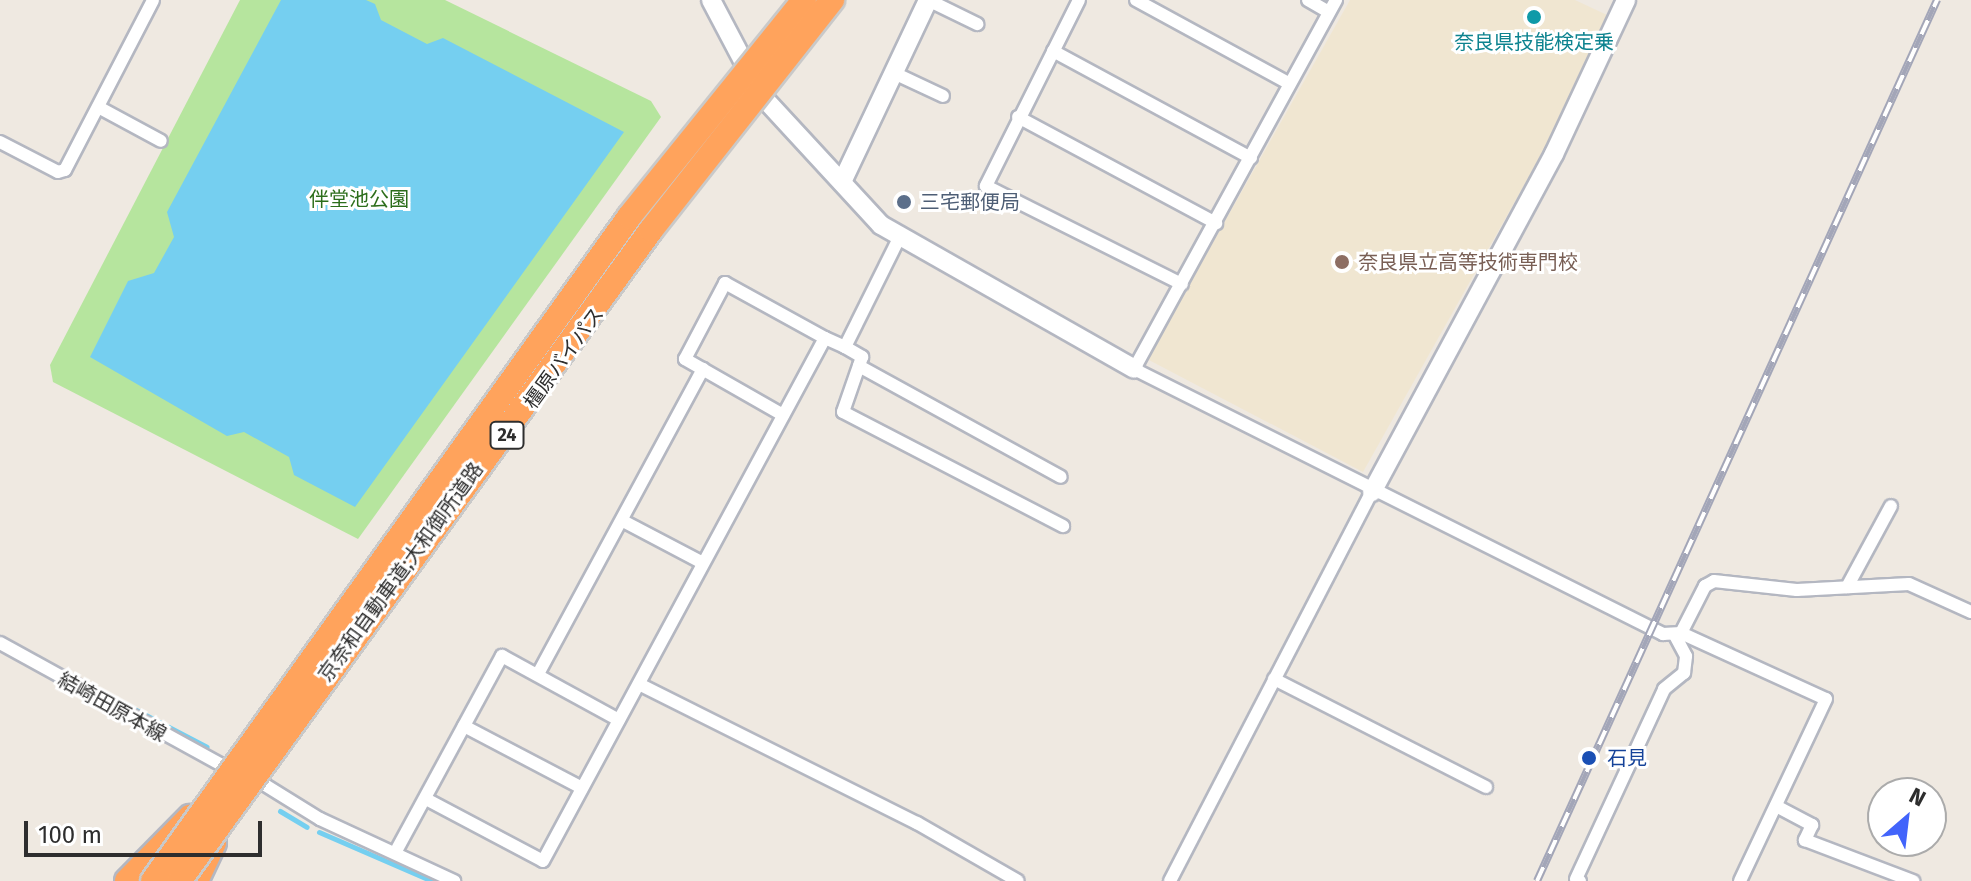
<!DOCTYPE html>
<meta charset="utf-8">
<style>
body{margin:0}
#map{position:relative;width:1971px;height:881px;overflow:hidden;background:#efe9e1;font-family:"Fira Sans","Noto Sans JP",sans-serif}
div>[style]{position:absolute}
.education>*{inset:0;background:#f0e6d1}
.green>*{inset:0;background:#b6e59e}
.water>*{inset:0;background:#75cff0}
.stream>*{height:5px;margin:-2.5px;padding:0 2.5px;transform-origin:2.5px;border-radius:2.5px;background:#75cff0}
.roads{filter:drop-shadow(2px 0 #b4b7c1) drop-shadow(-2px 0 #b4b7c1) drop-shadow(0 2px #b4b7c1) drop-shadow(0 -2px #b4b7c1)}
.street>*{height:12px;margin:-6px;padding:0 6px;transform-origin:6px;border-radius:6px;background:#fff}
.secondary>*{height:18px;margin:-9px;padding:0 9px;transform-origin:9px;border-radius:9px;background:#fff}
.highway>*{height:24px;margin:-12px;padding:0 12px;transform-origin:12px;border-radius:12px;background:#ffa35c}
.rail>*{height:8px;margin-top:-4px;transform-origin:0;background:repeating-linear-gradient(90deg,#fff 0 15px,#a3a6b8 0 30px);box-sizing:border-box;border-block:2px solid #a3a6b8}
.bridges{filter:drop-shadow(2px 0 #c9c9c9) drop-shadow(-2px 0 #c9c9c9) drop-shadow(0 2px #c9c9c9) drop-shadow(0 -2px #c9c9c9)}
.highway-bridge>*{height:24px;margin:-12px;padding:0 12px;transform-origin:12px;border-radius:12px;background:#ffa35c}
.dots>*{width:22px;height:22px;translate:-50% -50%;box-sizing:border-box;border:4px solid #fff;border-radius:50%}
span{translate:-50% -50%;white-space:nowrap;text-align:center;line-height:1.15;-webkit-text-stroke:6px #fff;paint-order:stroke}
.shield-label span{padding:2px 6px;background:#fff;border:2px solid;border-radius:6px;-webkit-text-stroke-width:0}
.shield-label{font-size:18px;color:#2e2e2e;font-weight:700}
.culture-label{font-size:20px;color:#0d838f}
.park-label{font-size:20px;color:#2c6e1b}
.service-label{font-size:20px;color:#4e5e75}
.left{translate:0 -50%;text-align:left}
.education-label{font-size:20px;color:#785e54}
.street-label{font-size:20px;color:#2e2e2e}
.transit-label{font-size:20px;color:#164399}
.north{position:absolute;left:1867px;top:777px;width:80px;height:80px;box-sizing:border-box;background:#fff;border:2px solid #ababab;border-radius:50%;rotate:28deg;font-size:22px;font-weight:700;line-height:32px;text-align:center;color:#2e2e2e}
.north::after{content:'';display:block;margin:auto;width:28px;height:36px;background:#4264fb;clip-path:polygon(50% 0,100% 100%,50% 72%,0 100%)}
.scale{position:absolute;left:24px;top:821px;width:238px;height:36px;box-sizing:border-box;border:4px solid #2e2e2e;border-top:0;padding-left:10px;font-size:24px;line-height:28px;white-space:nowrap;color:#2e2e2e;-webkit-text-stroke:6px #fff;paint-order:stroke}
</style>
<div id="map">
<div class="education">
<div style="clip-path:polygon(1350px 0,1575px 0,1607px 15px,1568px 107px,1363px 472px,1147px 359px)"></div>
</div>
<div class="green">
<div style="clip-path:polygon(240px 0,445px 0,651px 101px,661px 117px,358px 539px,53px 382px,50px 365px)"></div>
</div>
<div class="water">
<div style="clip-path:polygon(281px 0,366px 0,375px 4px,381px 20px,427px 44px,443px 38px,624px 132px,355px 507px,294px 475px,289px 457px,244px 432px,227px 436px,90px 357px,128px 281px,154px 273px,174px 237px,167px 212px)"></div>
</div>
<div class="stream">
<div style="left:94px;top:688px;width:127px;rotate:27.6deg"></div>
<div style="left:280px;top:811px;width:31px;rotate:31deg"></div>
<div style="left:319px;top:832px;width:123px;rotate:23.4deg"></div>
</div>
<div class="roads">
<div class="street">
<div style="left:928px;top:0;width:55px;rotate:26.1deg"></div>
<div style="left:1079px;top:0;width:208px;rotate:116.6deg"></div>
<div style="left:986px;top:186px;width:219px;rotate:26.6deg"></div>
<div style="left:1136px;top:0;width:175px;rotate:28.6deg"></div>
<div style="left:1308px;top:0;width:24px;rotate:30deg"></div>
<div style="left:1336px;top:0;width:421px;rotate:118.7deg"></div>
<div style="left:1134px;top:369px;width:592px;rotate:26.61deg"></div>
<div style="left:1663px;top:634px;width:18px;rotate:-3deg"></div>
<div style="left:1681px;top:633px;width:53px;rotate:-62.9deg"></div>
<div style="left:1705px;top:586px;width:10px;rotate:-29deg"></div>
<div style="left:1714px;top:581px;width:83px;rotate:6.2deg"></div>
<div style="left:1797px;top:590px;width:112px;rotate:-3.1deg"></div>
<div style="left:1909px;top:584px;width:68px;rotate:24.3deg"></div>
<div style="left:1053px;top:51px;width:225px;rotate:28.4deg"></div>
<div style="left:894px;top:73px;width:54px;rotate:25.1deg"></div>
<div style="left:100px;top:108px;width:69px;rotate:28.4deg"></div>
<div style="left:1018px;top:117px;width:225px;rotate:28.2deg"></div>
<div style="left:0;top:142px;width:65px;rotate:27.3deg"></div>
<div style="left:58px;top:172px;width:7px;rotate:-16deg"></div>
<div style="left:65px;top:170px;width:191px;rotate:-62.6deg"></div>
<div style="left:845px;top:347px;width:20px;rotate:30deg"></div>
<div style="left:862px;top:357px;width:58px;rotate:109.1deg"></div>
<div style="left:843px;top:412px;width:248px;rotate:27.4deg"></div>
<div style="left:859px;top:366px;width:230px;rotate:28.8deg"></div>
<div style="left:783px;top:415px;width:113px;rotate:-150.3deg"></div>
<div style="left:685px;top:359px;width:86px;rotate:-62.2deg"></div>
<div style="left:725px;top:283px;width:114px;rotate:28.8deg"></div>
<div style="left:623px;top:521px;width:90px;rotate:27.7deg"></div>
<div style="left:1847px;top:587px;width:92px;rotate:-61.5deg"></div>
<div style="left:1681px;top:633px;width:159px;rotate:24.5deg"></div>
<div style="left:1826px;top:699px;width:201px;rotate:115.3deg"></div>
<div style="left:0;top:643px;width:259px;rotate:28.8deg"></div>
<div style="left:538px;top:674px;width:347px;rotate:-61.6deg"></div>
<div style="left:1274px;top:679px;width:238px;rotate:27deg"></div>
<div style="left:639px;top:684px;width:311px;rotate:26.6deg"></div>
<div style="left:917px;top:823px;width:116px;rotate:29.9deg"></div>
<div style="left:464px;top:726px;width:133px;rotate:27.7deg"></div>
<div style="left:257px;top:780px;width:74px;rotate:31.8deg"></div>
<div style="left:320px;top:819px;width:148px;rotate:24.8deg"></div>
<div style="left:426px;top:799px;width:132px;rotate:27.9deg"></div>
<div style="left:543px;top:861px;width:594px;rotate:-61.67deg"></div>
<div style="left:825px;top:338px;width:22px;rotate:24deg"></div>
<div style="left:845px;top:347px;width:122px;rotate:-63.6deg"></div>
<div style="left:1776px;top:806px;width:41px;rotate:27.8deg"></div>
<div style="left:1812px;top:825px;width:17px;rotate:115deg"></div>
<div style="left:1805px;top:840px;width:116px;rotate:20.8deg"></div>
<div style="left:396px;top:851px;width:222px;rotate:-61.5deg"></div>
<div style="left:502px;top:656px;width:133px;rotate:28.7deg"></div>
<div style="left:1170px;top:881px;width:438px;rotate:-62.6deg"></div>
<div style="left:1580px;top:881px;width:4px;rotate:-153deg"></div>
<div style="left:1576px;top:879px;width:209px;rotate:-65.1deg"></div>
<div style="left:1664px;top:689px;width:26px;rotate:-39deg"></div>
<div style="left:1684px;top:673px;width:17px;rotate:-83deg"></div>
<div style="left:1686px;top:656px;width:24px;rotate:-118deg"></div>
</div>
<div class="secondary">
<div style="left:711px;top:0;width:107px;rotate:62.2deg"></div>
<div style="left:761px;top:95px;width:177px;rotate:47.3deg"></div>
<div style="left:881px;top:225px;width:291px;rotate:29.6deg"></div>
<div style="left:842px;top:182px;width:201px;rotate:-64.7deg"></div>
<div style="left:1372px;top:492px;width:384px;rotate:-61.7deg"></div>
<div style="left:1554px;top:154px;width:170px;rotate:-64.9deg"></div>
</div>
<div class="highway">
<div style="left:127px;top:881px;width:90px;rotate:-45.5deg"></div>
<div style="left:196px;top:881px;width:42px;rotate:-64.7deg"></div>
</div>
</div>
<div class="rail">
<div style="left:1537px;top:881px;width:968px;rotate:-65.58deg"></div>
</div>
<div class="bridges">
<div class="highway-bridge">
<div style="left:153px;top:881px;width:817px;rotate:-54.36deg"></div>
<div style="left:629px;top:217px;width:279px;rotate:-51.1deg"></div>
<div style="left:179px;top:881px;width:804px;rotate:-54.06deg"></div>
<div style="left:651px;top:230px;width:293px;rotate:-51.8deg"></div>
</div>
</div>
<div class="dots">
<div style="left:1534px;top:17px;background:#0f9aa8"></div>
<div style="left:904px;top:202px;background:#5c6f8a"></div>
<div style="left:1342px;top:262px;background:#8d6e63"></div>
<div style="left:1589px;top:758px;background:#1a4fb4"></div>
</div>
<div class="shield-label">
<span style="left:507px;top:435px">24</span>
</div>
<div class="culture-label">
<span style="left:1534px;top:42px">奈良県技能検定乗</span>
</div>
<div class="park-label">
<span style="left:359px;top:199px">伴堂池公園</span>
</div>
<div class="service-label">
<span class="left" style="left:920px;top:202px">三宅郵便局</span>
</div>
<div class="education-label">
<span class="left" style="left:1358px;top:262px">奈良県立高等技術専門校</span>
</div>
<div class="street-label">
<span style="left:564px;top:358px;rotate:-54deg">橿原バイパス</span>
<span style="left:401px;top:572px;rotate:-54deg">京奈和自動車道;大和御所道路</span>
<span style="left:112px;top:707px;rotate:29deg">結崎田原本線</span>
</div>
<div class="transit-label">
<span class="left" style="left:1607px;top:758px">石見</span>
</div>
<div class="north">N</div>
<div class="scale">100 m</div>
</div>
